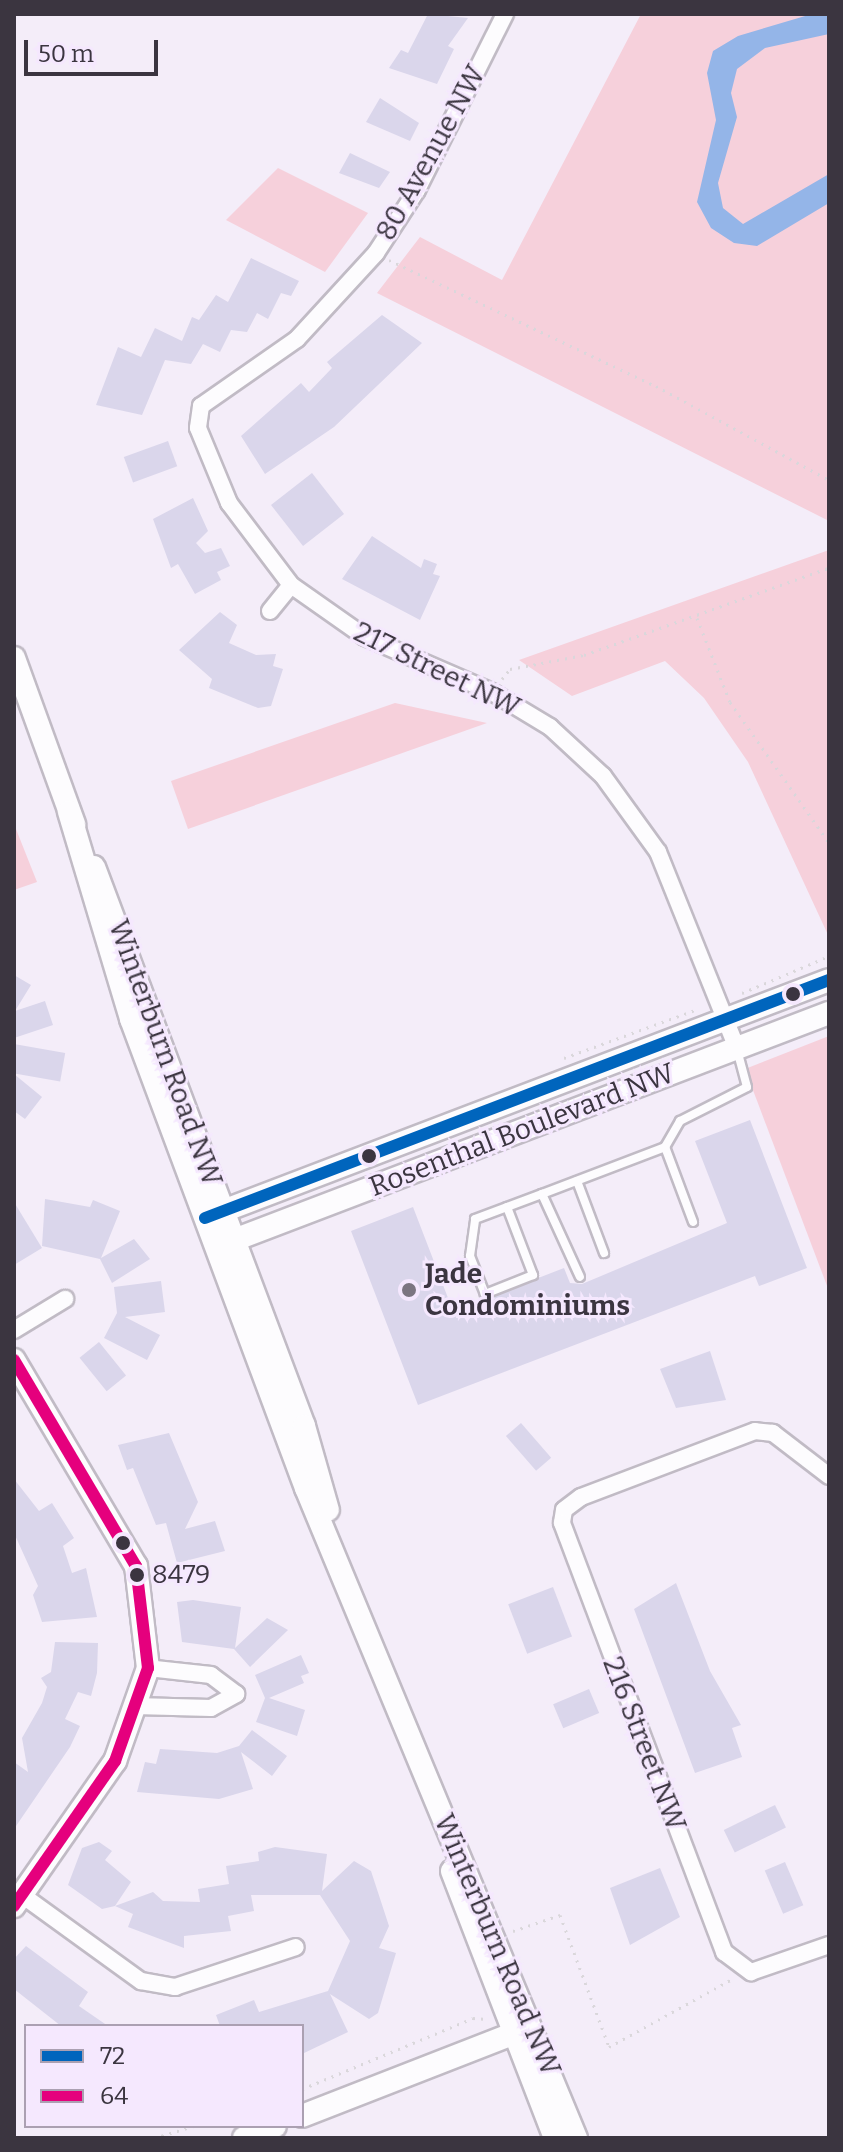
<!DOCTYPE html>
<style>
body{margin:0}
#map{position:relative;width:843px;height:2152px;overflow:hidden;background:#f4edf9;font-family:Bitter,serif}
div>[style]{position:absolute}
.green>*{inset:0;background:#f6d0db}
.water>*{inset:0;background:#94b5e8}
.building>*{inset:0;background:#dad6eb;transform-origin:0 0}
.path>*{height:3px;margin-top:-1.5px;transform-origin:0;background:repeating-linear-gradient(90deg,#dad7db 0 2px,transparent 0 8px)}
.roads{filter:drop-shadow(2px 0 #c1bbc5) drop-shadow(-2px 0 #c1bbc5) drop-shadow(0 2px #c1bbc5) drop-shadow(0 -2px #c1bbc5)}
.lane>*{height:8px;margin:-4px;padding:0 4px;transform-origin:4px;border-radius:4px;background:#fdfcfe}
.street>*{height:16px;margin:-8px;padding:0 8px;transform-origin:8px;border-radius:8px;background:#fdfcfe}
.secondary>*{height:22px;margin:-11px;padding:0 11px;transform-origin:11px;border-radius:11px;background:#fdfcfe}
.bus-1>*{height:12px;margin:-6px;padding:0 6px;transform-origin:6px;border-radius:6px;background:#0065bd}
.bus-2>*{height:12px;margin:-6px;padding:0 6px;transform-origin:6px;border-radius:6px;background:#e5007d}
.dots>*{width:22px;height:22px;translate:-50% -50%;box-sizing:border-box;border:4px solid #f5e8fe;border-radius:50%}
span{translate:-50% -50%;white-space:nowrap;text-align:center;line-height:1.15;-webkit-text-stroke:6px #f5e8fe;paint-order:stroke}
.bus-label{font-size:26px;color:#3b3540}
.left{translate:0 -50%;text-align:left}
.street-label{font-size:28px;color:#3b3540}
.poi-label{font-size:28px;color:#3b3540;font-weight:700}
.frame{position:absolute;inset:0;border:16px solid #3b3540;pointer-events:none}
.legend{position:absolute;left:24px;top:2024px;width:280px;height:104px;box-sizing:border-box;background:#f5e8fe;border:2px solid #aba0b2;margin:0;padding:10px 14px;list-style:none;font-size:24px;color:#3b3540}
.legend li{display:flex;align-items:center;gap:16px;height:40px}
.legend b{width:40px;border:2px solid #aba0b2}
.scale{position:absolute;left:24px;top:40px;width:134px;height:36px;box-sizing:border-box;border:4px solid #3b3540;border-top:0;padding-left:10px;font-size:24px;line-height:28px;white-space:nowrap;color:#3b3540;-webkit-text-stroke:6px #f5e8fe;paint-order:stroke}
</style>
<div id="map">
<div class="green">
<div style="clip-path:polygon(641px 14px,829px 14px,829px 521px,377px 293px,420px 237px,502px 280px)"></div>
<div style="clip-path:polygon(278px 168px,368px 213px,325px 272px,226px 220px)"></div>
<div style="clip-path:polygon(829px 550px,829px 937px,748px 762px,704px 698px,665px 661px,572px 696px,519px 660px)"></div>
<div style="clip-path:polygon(395px 703px,487px 723px,188px 829px,171px 781px)"></div>
<div style="clip-path:polygon(14px 824px,37px 882px,14px 890px)"></div>
<div style="clip-path:polygon(829px 1036px,829px 1291px,745px 1069px)"></div>
</div>
<div class="water">
<div style="clip-path:polygon(812px 14px,829px 14px,829px 34px,765px 48px,737px 69px,731px 93px,737px 117px,718px 183px,723px 208px,743px 224px,829px 174px,829px 203px,757px 246px,734px 243px,711px 228px,697px 202px,716px 120px,707px 73px,713px 51px,738px 36px)"></div>
</div>
<div class="building">
<div style="clip-path:polygon(428px 14px,468px 18px,448px 46px,454px 49px,437px 84px,389px 68px,401px 50px,408px 53px)"></div>
<div style="clip-path:polygon(380px 98px,419px 123px,410px 141px,366px 122px)"></div>
<div style="clip-path:polygon(350px 153px,390px 172px,379px 188px,339px 173px)"></div>
<div style="clip-path:polygon(251px 258px,299px 281px,291px 296px,281px 293px,268px 319px,257px 313px,247px 332px,231px 330px,220px 352px,203px 344px,191px 364px,165px 360px,142px 415px,96px 405px,118px 347px,141px 357px,155px 328px,182px 341px,192px 317px,199px 320px,216px 295px,228px 302px)"></div>
<div style="clip-path:polygon(382px 315px,422px 343px,334px 427px,265px 474px,241px 436px,301px 383px,309px 392px,332px 368px,327px 362px)"></div>
<div style="left:168px;top:441px;width:27px;height:47px;rotate:70deg"></div>
<div style="left:312px;top:473px;width:52px;height:52px;rotate:52deg"></div>
<div style="clip-path:polygon(193px 498px,208px 531px,196px 543px,205px 553px,221px 548px,230px 566px,217px 572px,221px 580px,195px 594px,178px 564px,171px 568px,153px 519px)"></div>
<div style="clip-path:polygon(372px 536px,421px 568px,424px 559px,437px 564px,433px 574px,440px 576px,420px 620px,342px 579px)"></div>
<div style="clip-path:polygon(220px 612px,237px 625px,229px 643px,256px 655px,276px 654px,273px 666px,283px 669px,271px 706px,258px 708px,209px 688px,212px 679px,179px 650px)"></div>
<div style="clip-path:polygon(14px 975px,31px 985px,15px 1011px,45px 1001px,53px 1025px,14px 1038px)"></div>
<div style="left:14px;top:1044px;width:52px;height:29px;rotate:10deg"></div>
<div style="clip-path:polygon(14px 1074px,42px 1097px,25px 1119px,14px 1111px)"></div>
<div style="clip-path:polygon(750px 1120px,807px 1268px,759px 1286px,755px 1276px,418px 1405px,351px 1231px,413px 1207px,453px 1311px,564px 1268px,570px 1283px,582px 1284px,727px 1223px,695px 1141px)"></div>
<div style="clip-path:polygon(45px 1199px,90px 1207px,93px 1200px,120px 1211px,101px 1258px,134px 1239px,150px 1259px,112px 1283px,100px 1259px,42px 1246px)"></div>
<div style="clip-path:polygon(14px 1202px,42px 1248px,14px 1265px)"></div>
<div style="clip-path:polygon(161px 1281px,165px 1312px,125px 1317px,160px 1335px,147px 1360px,104px 1338px,117px 1313px,114px 1287px)"></div>
<div style="left:99px;top:1342px;width:43px;height:25px;rotate:51deg"></div>
<div style="clip-path:polygon(710px 1351px,726px 1400px,676px 1408px,660px 1369px)"></div>
<div style="left:521px;top:1423px;width:46px;height:20px;rotate:49deg"></div>
<div style="clip-path:polygon(169px 1433px,198px 1502px,185px 1529px,215px 1521px,225px 1551px,177px 1563px,166px 1523px,156px 1525px,133px 1468px,127px 1470px,118px 1445px)"></div>
<div style="clip-path:polygon(14px 1479px,39px 1511px,52px 1503px,74px 1538px,63px 1546px,72px 1573px,86px 1568px,97px 1617px,42px 1622px,33px 1595px,38px 1586px,14px 1533px)"></div>
<div style="clip-path:polygon(676px 1583px,710px 1671px,741px 1725px,732px 1728px,742px 1757px,695px 1773px,634px 1609px)"></div>
<div style="left:553px;top:1587px;width:53px;height:48px;rotate:69deg"></div>
<div style="clip-path:polygon(193px 1600px,241px 1607px,235px 1648px,267px 1618px,288px 1630px,250px 1667px,234px 1649px,182px 1642px,177px 1602px)"></div>
<div style="clip-path:polygon(55px 1642px,98px 1643px,97px 1673px,91px 1696px,78px 1692px,65px 1719px,80px 1726px,70px 1747px,14px 1829px,14px 1762px,28px 1772px,22px 1738px,42px 1703px,47px 1687px,41px 1678px,51px 1672px)"></div>
<div style="clip-path:polygon(301px 1655px,309px 1673px,301px 1676px,304px 1683px,269px 1698px,305px 1710px,297px 1736px,256px 1722px,265px 1698px,255px 1675px)"></div>
<div style="left:589px;top:1689px;width:26px;height:39px;rotate:67deg"></div>
<div style="clip-path:polygon(252px 1730px,287px 1756px,272px 1776px,241px 1752px,253px 1789px,219px 1799px,137px 1792px,145px 1762px,156px 1764px,160px 1749px,217px 1753px,239px 1746px)"></div>
<div style="left:775px;top:1805px;width:25px;height:57px;rotate:64deg"></div>
<div style="clip-path:polygon(99px 1842px,112px 1851px,105px 1860px,131px 1882px,115px 1906px,102px 1909px,68px 1885px,82px 1848px)"></div>
<div style="clip-path:polygon(275px 1847px,327px 1854px,322px 1891px,354px 1861px,371px 1871px,389px 1926px,379px 1948px,396px 1953px,378px 2013px,369px 2019px,330px 1994px,348px 2032px,302px 2054px,302px 2026px,220px 2026px,216px 2015px,254px 2000px,259px 2012px,328px 1991px,350px 1941px,320px 1895px,251px 1895px,254px 1911px,228px 1916px,231px 1931px,184px 1936px,184px 1948px,128px 1927px,133px 1914px,115px 1906px,153px 1892px,163px 1901px,200px 1902px,198px 1889px,229px 1884px,226px 1866px,259px 1861px,258px 1852px)"></div>
<div style="left:785px;top:1862px;width:47px;height:22px;rotate:67deg"></div>
<div style="clip-path:polygon(660px 1868px,680px 1917px,630px 1945px,610px 1888px)"></div>
<div style="clip-path:polygon(26px 1946px,88px 1992px,79px 2006px,108px 2026px,61px 2026px,14px 1989px,14px 1959px)"></div>
</div>
<div class="path">
<div style="left:389px;top:260px;width:295px;rotate:25.3deg"></div>
<div style="left:656px;top:386px;width:197px;rotate:28.5deg"></div>
<div style="left:697px;top:618px;width:90px;rotate:68.6deg"></div>
<div style="left:730px;top:702px;width:172px;rotate:54.9deg"></div>
<div style="left:502px;top:679px;width:13px;rotate:-51deg"></div>
<div style="left:510px;top:669px;width:75px;rotate:-10.7deg"></div>
<div style="left:584px;top:655px;width:260px;rotate:-19.6deg"></div>
<div style="left:742px;top:993px;width:95px;rotate:-23deg"></div>
<div style="left:564px;top:1058px;width:143px;rotate:-20.1deg"></div>
<div style="left:513px;top:1931px;width:50px;rotate:-18.8deg"></div>
<div style="left:560px;top:1915px;width:141px;rotate:69.6deg"></div>
<div style="left:609px;top:2047px;width:141px;rotate:-28.9deg"></div>
<div style="left:302px;top:2089px;width:185px;rotate:-22.5deg"></div>
<div style="left:473px;top:2018px;width:14px;rotate:4deg"></div>
<div style="left:154px;top:2138px;width:42px;rotate:-16.7deg"></div>
</div>
<div class="roads">
<div class="lane">
<div style="left:665px;top:1147px;width:80px;rotate:69.5deg"></div>
<div style="left:577px;top:1181px;width:77px;rotate:69.4deg"></div>
<div style="left:542px;top:1194px;width:91px;rotate:65.4deg"></div>
<div style="left:507px;top:1207px;width:73px;rotate:69.1deg"></div>
<div style="left:533px;top:1275px;width:52px;rotate:158.4deg"></div>
<div style="left:485px;top:1294px;width:41px;rotate:-111.5deg"></div>
<div style="left:470px;top:1256px;width:37px;rotate:-82deg"></div>
<div style="left:475px;top:1219px;width:72px;rotate:-20.5deg"></div>
<div style="left:542px;top:1194px;width:132px;rotate:-20.9deg"></div>
<div style="left:665px;top:1147px;width:30px;rotate:-60deg"></div>
<div style="left:680px;top:1121px;width:75px;rotate:-26.9deg"></div>
<div style="left:747px;top:1087px;width:39px;rotate:-105deg"></div>
</div>
<div class="street">
<div style="left:505px;top:14px;width:197px;rotate:116.6deg"></div>
<div style="left:417px;top:190px;width:75px;rotate:123.1deg"></div>
<div style="left:376px;top:253px;width:117px;rotate:132.6deg"></div>
<div style="left:297px;top:339px;width:117px;rotate:145.1deg"></div>
<div style="left:201px;top:406px;width:22px;rotate:98deg"></div>
<div style="left:198px;top:428px;width:81px;rotate:67.5deg"></div>
<div style="left:229px;top:503px;width:103px;rotate:52.9deg"></div>
<div style="left:291px;top:585px;width:90px;rotate:35.1deg"></div>
<div style="left:365px;top:637px;width:138px;rotate:23.4deg"></div>
<div style="left:492px;top:692px;width:68px;rotate:31.1deg"></div>
<div style="left:550px;top:727px;width:72px;rotate:42.8deg"></div>
<div style="left:603px;top:776px;width:94px;rotate:54.1deg"></div>
<div style="left:658px;top:852px;width:212px;rotate:68.1deg"></div>
<div style="left:270px;top:611px;width:33px;rotate:-51deg"></div>
<div style="left:14px;top:1330px;width:60px;rotate:-31.3deg"></div>
<div style="left:829px;top:1476px;width:71px;rotate:-142.5deg"></div>
<div style="left:773px;top:1433px;width:18px;rotate:-174deg"></div>
<div style="left:755px;top:1431px;width:186px;rotate:159.2deg"></div>
<div style="left:581px;top:1497px;width:21px;rotate:143deg"></div>
<div style="left:564px;top:1510px;width:13px;rotate:99deg"></div>
<div style="left:562px;top:1523px;width:459px;rotate:69.3deg"></div>
<div style="left:724px;top:1952px;width:34px;rotate:37deg"></div>
<div style="left:751px;top:1972px;width:83px;rotate:-19.1deg"></div>
<div style="left:135px;top:1706px;width:76px;rotate:1.5deg"></div>
<div style="left:211px;top:1708px;width:29px;rotate:-29deg"></div>
<div style="left:236px;top:1694px;width:31px;rotate:-143deg"></div>
<div style="left:211px;top:1675px;width:63px;rotate:-173.7deg"></div>
<div style="left:22px;top:1895px;width:147px;rotate:35.9deg"></div>
<div style="left:141px;top:1981px;width:35px;rotate:10deg"></div>
<div style="left:175px;top:1987px;width:127px;rotate:-18.3deg"></div>
</div>
<div class="secondary">
<div style="left:14px;top:658px;width:177px;rotate:70.1deg"></div>
<div style="left:69px;top:812px;width:216px;rotate:73.3deg"></div>
<div style="left:131px;top:1019px;width:501px;rotate:69.54deg"></div>
<div style="left:306px;top:1488px;width:704px;rotate:67.44deg"></div>
<div style="left:94px;top:867px;width:597px;rotate:69.41deg"></div>
<div style="left:304px;top:1426px;width:87px;rotate:74.1deg"></div>
<div style="left:210px;top:1216px;width:662px;rotate:-20.87deg"></div>
<div style="left:221px;top:1245px;width:651px;rotate:-20.89deg"></div>
<div style="left:14px;top:1360px;width:239px;rotate:59.4deg"></div>
<div style="left:136px;top:1566px;width:103px;rotate:83.3deg"></div>
<div style="left:148px;top:1668px;width:99px;rotate:109.5deg"></div>
<div style="left:115px;top:1761px;width:177px;rotate:124.9deg"></div>
<div style="left:452px;top:1871px;width:286px;rotate:68.9deg"></div>
<div style="left:302px;top:2116px;width:243px;rotate:-21.3deg"></div>
<div style="left:244px;top:2138px;width:33px;rotate:-21deg"></div>
</div>
</div>
<div class="bus-1">
<div style="left:205px;top:1218px;width:668px;rotate:-20.88deg"></div>
</div>
<div class="bus-2">
<div style="left:14px;top:1360px;width:239px;rotate:59.4deg"></div>
<div style="left:136px;top:1566px;width:103px;rotate:83.3deg"></div>
<div style="left:148px;top:1668px;width:99px;rotate:109.5deg"></div>
<div style="left:115px;top:1761px;width:177px;rotate:124.9deg"></div>
</div>
<div class="dots">
<div style="left:793px;top:994px;background:#3b3540"></div>
<div style="left:369px;top:1156px;background:#3b3540"></div>
<div style="left:409px;top:1290px;background:#7c7581"></div>
<div style="left:123px;top:1543px;background:#3b3540"></div>
<div style="left:137px;top:1575px;background:#3b3540"></div>
</div>
<div class="bus-label">
<span class="left" style="left:152px;top:1575px">8479</span>
</div>
<div class="street-label">
<span style="left:431px;top:153px;rotate:-61deg">80 Avenue NW</span>
<span style="left:437px;top:670px;rotate:26deg">217 Street NW</span>
<span style="left:165px;top:1053px;rotate:70deg">Winterburn Road NW</span>
<span style="left:522px;top:1130px;rotate:-21deg">Rosenthal Boulevard NW</span>
<span style="left:644px;top:1744px;rotate:69deg">216 Street NW</span>
<span style="left:497px;top:1945px;rotate:67deg">Winterburn Road NW</span>
</div>
<div class="poi-label">
<span class="left" style="left:425px;top:1290px">Jade<br>Condominiums</span>
</div>
<div class="frame"></div>
<ul class="legend">
<li><b style="height:10px;background:#0065bd"></b>72</li>
<li><b style="height:10px;background:#e5007d"></b>64</li>
</ul>
<div class="scale">50 m</div>
</div>
